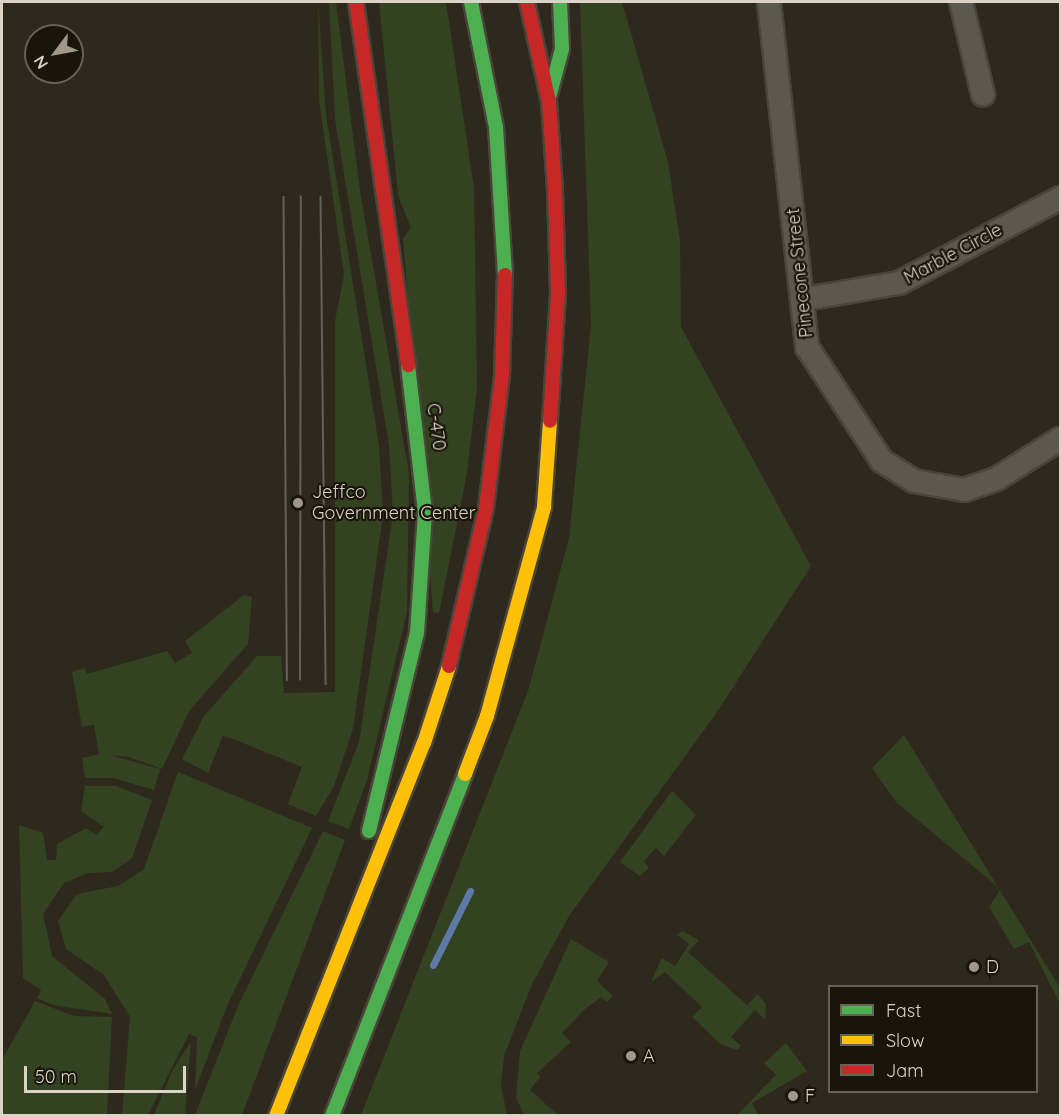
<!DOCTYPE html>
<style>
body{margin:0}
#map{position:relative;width:1062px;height:1117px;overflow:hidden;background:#2f291d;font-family:Quicksand,sans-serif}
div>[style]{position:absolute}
.green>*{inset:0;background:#334221}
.stream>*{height:7px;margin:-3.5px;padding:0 3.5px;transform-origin:3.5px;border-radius:3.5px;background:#5d79a5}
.roads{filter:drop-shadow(2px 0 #4a443a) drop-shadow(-2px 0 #4a443a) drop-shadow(0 2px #4a443a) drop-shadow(0 -2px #4a443a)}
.street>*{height:22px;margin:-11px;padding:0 11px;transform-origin:11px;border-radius:11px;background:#5d584e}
.fast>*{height:14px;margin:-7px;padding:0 7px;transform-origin:7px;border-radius:7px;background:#4caf50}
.slow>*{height:14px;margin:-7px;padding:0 7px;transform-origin:7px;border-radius:7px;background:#ffc107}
.jam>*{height:14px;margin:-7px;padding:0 7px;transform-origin:7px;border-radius:7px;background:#c62828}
.tram>*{height:1.5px;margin:-0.75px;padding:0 0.75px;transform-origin:0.75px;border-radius:0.75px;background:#656158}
.dots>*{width:16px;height:16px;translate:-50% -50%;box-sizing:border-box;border:3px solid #1a150b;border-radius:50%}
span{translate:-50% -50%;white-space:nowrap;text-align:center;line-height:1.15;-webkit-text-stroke:4.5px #1a150b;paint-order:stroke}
.street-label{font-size:18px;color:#dbd4c6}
.poi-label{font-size:18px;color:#dbd4c6}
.left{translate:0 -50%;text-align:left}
.frame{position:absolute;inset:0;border:3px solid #dbd4c6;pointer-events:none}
.legend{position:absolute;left:828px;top:985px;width:210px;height:108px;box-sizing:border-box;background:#1a150b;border:2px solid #676156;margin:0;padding:8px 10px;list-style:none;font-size:18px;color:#dbd4c6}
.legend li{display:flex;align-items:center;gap:12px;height:30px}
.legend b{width:30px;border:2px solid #676156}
.north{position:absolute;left:24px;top:24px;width:60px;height:60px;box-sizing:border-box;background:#1a150b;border:2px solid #676156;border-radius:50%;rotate:238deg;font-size:16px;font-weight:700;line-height:24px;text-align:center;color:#dbd4c6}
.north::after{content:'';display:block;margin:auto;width:21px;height:27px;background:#9f988b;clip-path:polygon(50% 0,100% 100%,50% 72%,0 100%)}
.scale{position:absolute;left:24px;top:1066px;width:162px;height:27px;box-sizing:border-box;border:3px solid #dbd4c6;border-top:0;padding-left:8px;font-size:18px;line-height:21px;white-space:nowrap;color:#dbd4c6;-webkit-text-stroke:4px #1a150b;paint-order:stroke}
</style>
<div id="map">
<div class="green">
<div style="clip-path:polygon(318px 2px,326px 115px,379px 446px,383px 515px,353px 729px,334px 786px,316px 816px,288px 804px,302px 767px,223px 735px,208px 773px,182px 759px,204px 716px,257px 656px,281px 656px,284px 693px,335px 692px,335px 321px,344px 275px,319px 100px)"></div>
<div style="clip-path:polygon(329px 2px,336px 2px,360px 191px,409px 473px,407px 612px,367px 780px,349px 829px,328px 821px,359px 742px,393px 514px,389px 445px,335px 119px)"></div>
<div style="clip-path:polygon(379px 2px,446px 2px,474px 188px,477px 387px,467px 473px,439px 613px,433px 612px,403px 238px,411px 228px,398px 195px)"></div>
<div style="clip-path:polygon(580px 2px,622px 2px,668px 162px,680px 241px,681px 327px,811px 566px,715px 715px,569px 916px,532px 984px,504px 1056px,501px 1085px,507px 1115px,361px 1115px,528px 691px,569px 538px,591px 325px)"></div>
<div style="clip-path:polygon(244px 595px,252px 597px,248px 644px,189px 711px,162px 769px,129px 757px,110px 755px,160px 769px,154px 790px,113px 778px,85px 778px,82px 758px,99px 754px,94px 725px,82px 727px,72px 672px,85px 668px,87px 674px,167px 651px,175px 663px,192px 653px,185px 641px)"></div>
<div style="clip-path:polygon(904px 735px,998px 887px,896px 802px,872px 768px)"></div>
<div style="clip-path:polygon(178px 772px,312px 828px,227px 1006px,195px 1090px,197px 1037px,189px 1034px,148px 1115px,122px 1115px,130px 1017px,104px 975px,66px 949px,58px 921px,77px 894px,118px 886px,144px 869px)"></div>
<div style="clip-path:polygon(85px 786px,116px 786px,152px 800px,132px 858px,112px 872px,88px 873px,64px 883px,43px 914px,52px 956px,105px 999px,112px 1014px,53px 1005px,37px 998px,41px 990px,23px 978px,19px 825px,43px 833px,47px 860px,56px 860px,57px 844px,86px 828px,96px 835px,104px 827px,81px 811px)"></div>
<div style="clip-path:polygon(672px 791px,696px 815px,664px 856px,656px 848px,644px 861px,649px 868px,640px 876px,620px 862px)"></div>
<div style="clip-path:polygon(323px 831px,345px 840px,242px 1115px,195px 1115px,238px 1006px)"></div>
<div style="clip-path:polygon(1000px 890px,1060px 988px,1060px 1004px,1029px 942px,1014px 949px,989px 907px)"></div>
<div style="clip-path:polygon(682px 931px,699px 940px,688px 952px,747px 1005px,758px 994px,766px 1005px,765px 1020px,755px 1010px,731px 1037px,741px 1046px,738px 1050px,720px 1044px,692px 1017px,702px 1007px,665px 972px,651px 982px,662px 958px,675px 966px,689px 944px,677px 935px)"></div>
<div style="clip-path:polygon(571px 939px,609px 962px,597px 981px,613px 996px,607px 1002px,601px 997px,584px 1010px,562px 1033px,571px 1042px,537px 1073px,540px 1077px,530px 1090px,558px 1115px,524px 1115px,516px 1097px,520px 1051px)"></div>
<div style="clip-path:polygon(35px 1001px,74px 1016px,112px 1017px,107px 1115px,2px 1115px,2px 1060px)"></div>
<div style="clip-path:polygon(191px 1042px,185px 1115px,154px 1115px,173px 1069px)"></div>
<div style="clip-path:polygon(786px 1043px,807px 1071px,752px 1103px,758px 1115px,737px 1115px,776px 1075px,764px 1063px)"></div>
</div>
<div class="stream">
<div style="left:433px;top:965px;width:83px;rotate:-63.4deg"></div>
</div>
<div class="roads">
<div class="street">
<div style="left:769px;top:2px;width:347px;rotate:83.7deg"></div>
<div style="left:807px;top:347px;width:136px;rotate:56.7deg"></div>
<div style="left:882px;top:461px;width:38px;rotate:32deg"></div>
<div style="left:914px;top:481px;width:51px;rotate:10.2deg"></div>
<div style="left:964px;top:490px;width:36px;rotate:-19deg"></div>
<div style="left:998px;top:478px;width:73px;rotate:-32.2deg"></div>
<div style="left:961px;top:2px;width:95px;rotate:76.6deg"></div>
<div style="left:805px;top:299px;width:95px;rotate:-9.7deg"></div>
<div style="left:899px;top:283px;width:182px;rotate:-27.8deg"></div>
</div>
<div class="fast">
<div style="left:471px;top:2px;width:127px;rotate:78.7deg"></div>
<div style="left:496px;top:127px;width:148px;rotate:86.5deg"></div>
<div style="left:550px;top:94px;width:47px;rotate:-75.1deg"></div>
<div style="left:562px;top:49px;width:47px;rotate:-92.4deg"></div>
<div style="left:369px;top:831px;width:204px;rotate:-76.4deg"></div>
<div style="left:417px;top:633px;width:121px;rotate:-86.2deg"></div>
<div style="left:425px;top:512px;width:148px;rotate:-96.6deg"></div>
<div style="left:332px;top:1116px;width:367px;rotate:-68.7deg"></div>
</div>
<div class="slow">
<div style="left:465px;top:774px;width:62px;rotate:-69.2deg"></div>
<div style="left:487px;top:716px;width:217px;rotate:-74.7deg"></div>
<div style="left:544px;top:507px;width:86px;rotate:-86deg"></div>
<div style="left:276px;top:1116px;width:401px;rotate:-68.4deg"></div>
<div style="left:424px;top:743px;width:81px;rotate:-72deg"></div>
</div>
<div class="jam">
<div style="left:356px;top:2px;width:367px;rotate:81.8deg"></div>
<div style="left:527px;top:2px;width:102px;rotate:77.6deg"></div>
<div style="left:549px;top:102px;width:88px;rotate:86.1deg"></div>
<div style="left:555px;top:190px;width:104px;rotate:88.3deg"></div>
<div style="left:558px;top:294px;width:127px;rotate:93.6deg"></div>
<div style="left:449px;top:666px;width:162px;rotate:-76.8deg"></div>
<div style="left:486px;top:508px;width:134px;rotate:-83.1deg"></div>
<div style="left:502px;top:375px;width:100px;rotate:-88.3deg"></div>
</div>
</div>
<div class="tram">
<div style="left:284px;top:197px;width:483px;rotate:89.6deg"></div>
<div style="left:321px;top:197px;width:487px;rotate:89.4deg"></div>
<div style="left:300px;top:680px;width:483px;rotate:-89.9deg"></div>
</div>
<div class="dots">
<div style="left:298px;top:503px;background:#9f988b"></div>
<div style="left:974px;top:967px;background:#9f988b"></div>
<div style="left:631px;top:1056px;background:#9f988b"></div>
<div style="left:793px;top:1096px;background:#9f988b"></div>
</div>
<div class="street-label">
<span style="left:953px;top:254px;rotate:-28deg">Marble Circle</span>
<span style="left:800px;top:273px;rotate:-96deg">Pinecone Street</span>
<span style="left:436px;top:427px;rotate:82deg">C-470</span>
</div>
<div class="poi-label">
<span class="left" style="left:312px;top:503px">Jeffco<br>Government Center</span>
<span class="left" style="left:986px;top:967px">D</span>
<span class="left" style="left:643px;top:1056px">A</span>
<span class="left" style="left:805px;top:1096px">F</span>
</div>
<div class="frame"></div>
<ul class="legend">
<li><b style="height:8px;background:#4caf50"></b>Fast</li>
<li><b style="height:8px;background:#ffc107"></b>Slow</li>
<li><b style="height:8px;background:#c62828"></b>Jam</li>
</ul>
<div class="north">N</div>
<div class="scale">50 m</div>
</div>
